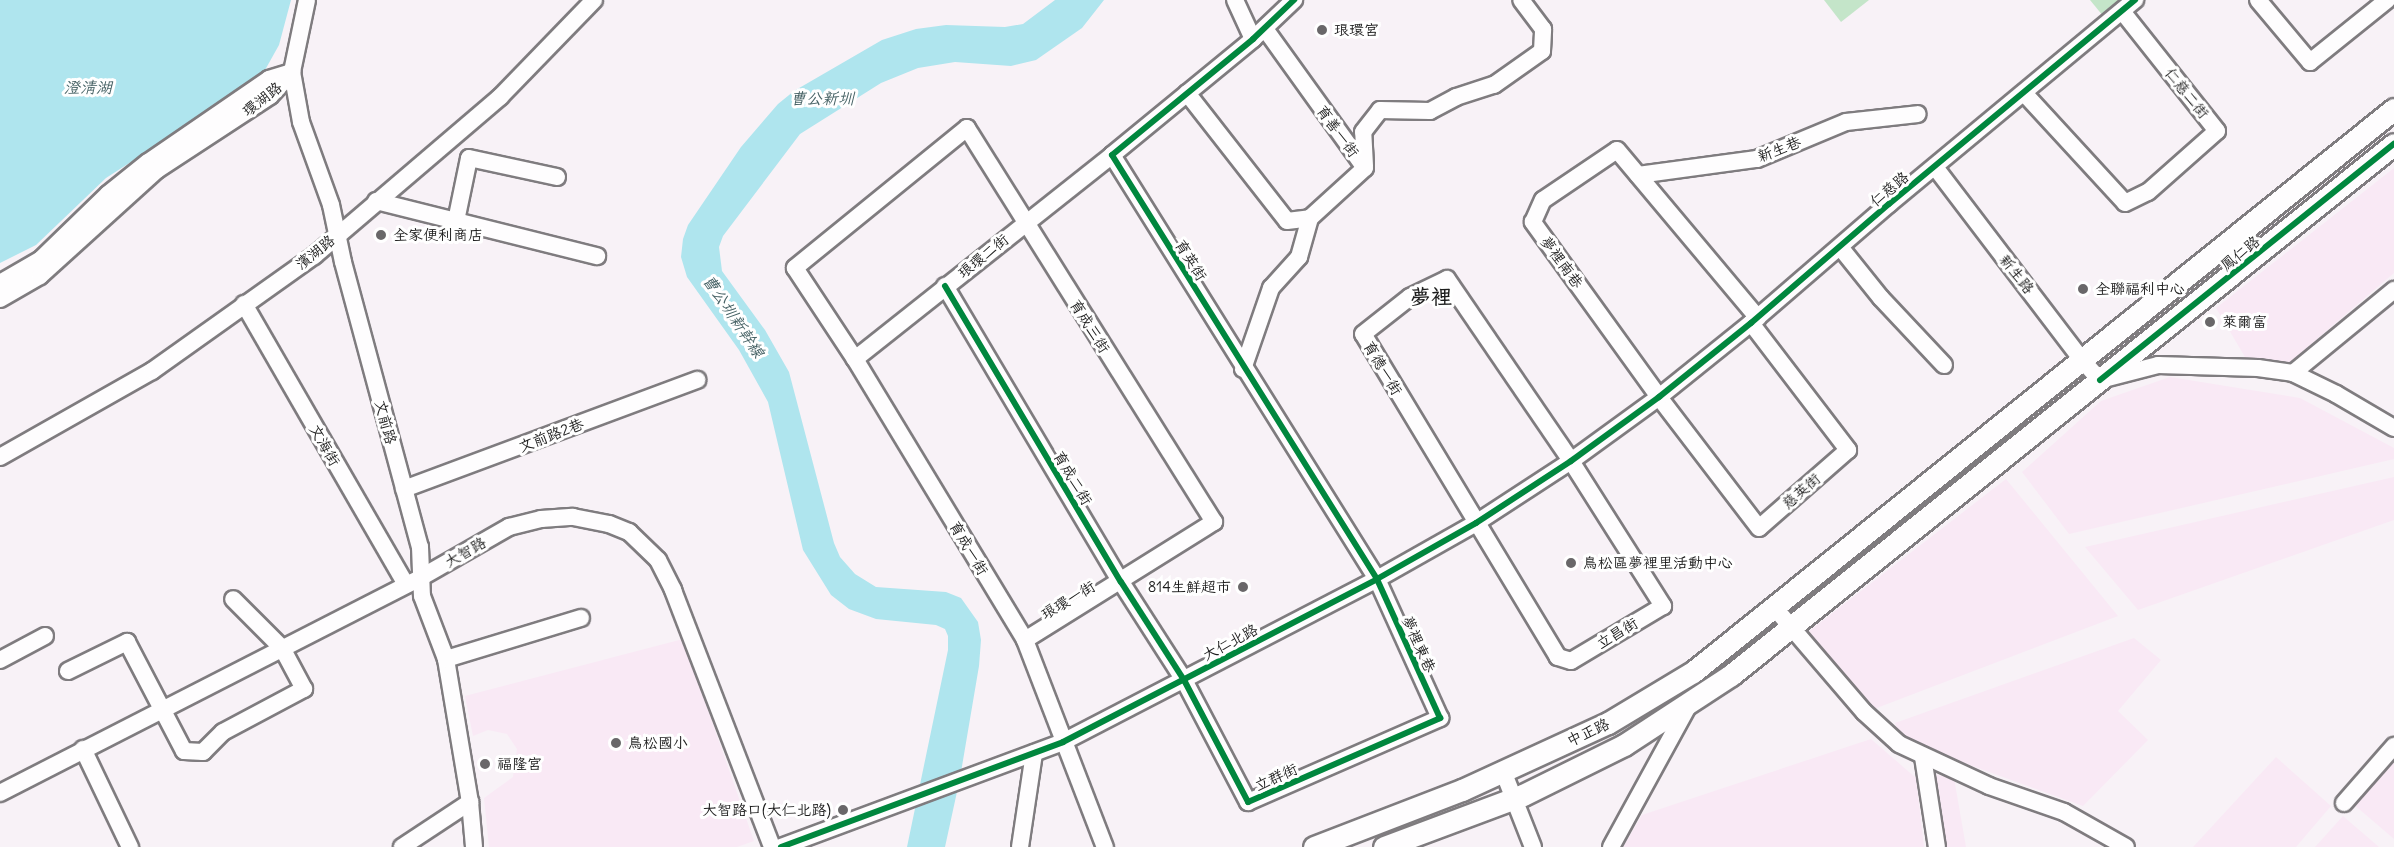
<!DOCTYPE html>
<meta charset="utf-8">
<style>
body{margin:0}
#map{position:relative;width:2394px;height:847px;overflow:hidden;background:#f8f2f7;font-family:Delius,"LXGW WenKai TC",sans-serif}
div>[style]{position:absolute}
.built>*{inset:0;background:#f9e9f5}
.green>*{inset:0;background:#c4e5c9}
.water>*{inset:0;background:#afe5ee}
.roads{filter:drop-shadow(2px 0 #7f7c7f) drop-shadow(-2px 0 #7f7c7f) drop-shadow(0 2px #7f7c7f) drop-shadow(0 -2px #7f7c7f)}
.minor>*{height:16px;margin:-8px;padding:0 8px;transform-origin:8px;border-radius:8px;background:#fefdfe}
.major>*{height:21px;margin:-10.5px;padding:0 10.5px;transform-origin:10.5px;border-radius:10.5px;background:#fefdfe}
.cycleway>*{height:6px;margin:-3px;padding:0 3px;transform-origin:3px;border-radius:3px;background:#00873e}
.dots>*{width:16px;height:16px;translate:-50% -50%;box-sizing:border-box;border:3px solid #fff;border-radius:50%}
span{translate:-50% -50%;white-space:nowrap;text-align:center;line-height:1.15;-webkit-text-stroke:6px #fff;paint-order:stroke}
.poi-label{font-size:15px;color:#1c1c1c}
.left{translate:0 -50%;text-align:left}
.right{translate:-100% -50%;text-align:right}
.street-label{font-size:15px;color:#1c1c1c}
.water-label{font-size:16px;color:#456164;font-style:italic}
.district-label{font-size:21px;color:#1c1c1c;font-weight:700}
</style>
<div id="map">
<div class="built">
<div style="clip-path:polygon(2394px 168px,2394px 273px,2289px 363px,2245px 357px,2216px 308px)"></div>
<div style="clip-path:polygon(2170px 377px,2300px 398px,2394px 448px,2394px 459px,2069px 534px,2022px 472px,2101px 401px)"></div>
<div style="clip-path:polygon(2394px 477px,2394px 520px,2138px 610px,2085px 547px)"></div>
<div style="clip-path:polygon(2006px 479px,2118px 616px,1874px 709px,1808px 632px)"></div>
<div style="clip-path:polygon(2134px 638px,2161px 660px,2118px 711px,2148px 740px,2083px 806px,1931px 751px,1900px 735px,1895px 723px)"></div>
<div style="clip-path:polygon(683px 639px,754px 841px,737px 847px,489px 847px,484px 798px,513px 777px,517px 749px,507px 734px,488px 730px,473px 736px,465px 696px)"></div>
<div style="clip-path:polygon(1871px 739px,1916px 778px,1924px 847px,1623px 847px,1642px 815px)"></div>
<div style="clip-path:polygon(2394px 755px,2394px 839px,2352px 803px)"></div>
<div style="clip-path:polygon(2276px 757px,2331px 806px,2296px 847px,2193px 847px)"></div>
<div style="clip-path:polygon(1931px 774px,1954px 778px,1966px 847px,1944px 847px)"></div>
<div style="clip-path:polygon(2343px 816px,2379px 847px,2315px 847px)"></div>
</div>
<div class="green">
<div style="clip-path:polygon(1824px 0,1869px 0,1841px 22px)"></div>
<div style="clip-path:polygon(2090px 0,2135px 0,2108px 22px)"></div>
</div>
<div class="water">
<div style="clip-path:polygon(0 0,291px 0,279px 45px,260px 79px,106px 178px,36px 245px,0 263px)"></div>
<div style="clip-path:polygon(1055px 0,1104px 0,1082px 28px,1036px 60px,1011px 66px,955px 62px,918px 68px,881px 83px,800px 134px,723px 236px,719px 247px,722px 271px,765px 330px,789px 372px,834px 543px,840px 557px,855px 574px,876px 587px,946px 592px,961px 598px,978px 622px,981px 640px,979px 666px,960px 778px,945px 847px,907px 847px,948px 650px,948px 636px,945px 629px,936px 625px,876px 619px,849px 609px,831px 595px,803px 550px,768px 402px,739px 350px,687px 277px,681px 257px,683px 239px,688px 225px,741px 147px,778px 104px,794px 91px,882px 40px,916px 29px,946px 25px,1005px 27px,1023px 24px)"></div>
</div>
<div class="roads">
<div class="minor">
<div style="left:307px;top:0;width:74px;rotate:101.8deg"></div>
<div style="left:292px;top:72px;width:51px;rotate:79.8deg"></div>
<div style="left:301px;top:122px;width:88px;rotate:70.1deg"></div>
<div style="left:331px;top:205px;width:58px;rotate:78.1deg"></div>
<div style="left:343px;top:262px;width:295px;rotate:74.9deg"></div>
<div style="left:420px;top:547px;width:49px;rotate:87.7deg"></div>
<div style="left:422px;top:596px;width:67px;rotate:69.1deg"></div>
<div style="left:446px;top:659px;width:145px;rotate:80.5deg"></div>
<div style="left:470px;top:802px;width:45px;rotate:84.9deg"></div>
<div style="left:1235px;top:0;width:43px;rotate:65.2deg"></div>
<div style="left:2258px;top:0;width:81px;rotate:50deg"></div>
<div style="left:2310px;top:62px;width:99px;rotate:-38.8deg"></div>
<div style="left:1187px;top:93px;width:162px;rotate:52deg"></div>
<div style="left:1287px;top:221px;width:23px;rotate:-7deg"></div>
<div style="left:1310px;top:218px;width:74px;rotate:-42.3deg"></div>
<div style="left:1365px;top:168px;width:171px;rotate:-125.7deg"></div>
<div style="left:2024px;top:93px;width:149px;rotate:47.4deg"></div>
<div style="left:2125px;top:203px;width:25px;rotate:-26deg"></div>
<div style="left:2148px;top:192px;width:92px;rotate:-41.5deg"></div>
<div style="left:2217px;top:131px;width:153px;rotate:-128.4deg"></div>
<div style="left:1365px;top:166px;width:34px;rotate:-93deg"></div>
<div style="left:1363px;top:132px;width:28px;rotate:-52deg"></div>
<div style="left:1380px;top:110px;width:50px;rotate:1.1deg"></div>
<div style="left:1430px;top:111px;width:30px;rotate:-28deg"></div>
<div style="left:1456px;top:97px;width:40px;rotate:-18deg"></div>
<div style="left:1494px;top:85px;width:59px;rotate:-35.3deg"></div>
<div style="left:1542px;top:51px;width:22px;rotate:-87deg"></div>
<div style="left:1543px;top:29px;width:36px;rotate:-127deg"></div>
<div style="left:1935px;top:167px;width:243px;rotate:52.7deg"></div>
<div style="left:2082px;top:360px;width:27px;rotate:48deg"></div>
<div style="left:2100px;top:380px;width:60px;rotate:-14.5deg"></div>
<div style="left:2158px;top:365px;width:100px;rotate:1.7deg"></div>
<div style="left:2258px;top:368px;width:35px;rotate:8deg"></div>
<div style="left:2293px;top:373px;width:48px;rotate:26deg"></div>
<div style="left:2336px;top:394px;width:67px;rotate:30.4deg"></div>
<div style="left:1638px;top:175px;width:120px;rotate:-7.7deg"></div>
<div style="left:1757px;top:159px;width:96px;rotate:-22.6deg"></div>
<div style="left:1846px;top:122px;width:72px;rotate:-6.3deg"></div>
<div style="left:376px;top:201px;width:228px;rotate:14deg"></div>
<div style="left:456px;top:221px;width:64px;rotate:-78.3deg"></div>
<div style="left:469px;top:158px;width:90px;rotate:12.2deg"></div>
<div style="left:1840px;top:247px;width:65px;rotate:51.2deg"></div>
<div style="left:1881px;top:298px;width:92px;rotate:46.8deg"></div>
<div style="left:1447px;top:279px;width:220px;rotate:55.7deg"></div>
<div style="left:1571px;top:461px;width:172px;rotate:57.6deg"></div>
<div style="left:1663px;top:606px;width:107px;rotate:149.1deg"></div>
<div style="left:1571px;top:661px;width:14px;rotate:-163deg"></div>
<div style="left:1558px;top:657px;width:377px;rotate:-121.1deg"></div>
<div style="left:1363px;top:334px;width:60px;rotate:-38.2deg"></div>
<div style="left:1410px;top:297px;width:41px;rotate:-25.9deg"></div>
<div style="left:0;top:283px;width:48px;rotate:-30.3deg"></div>
<div style="left:41px;top:259px;width:93px;rotate:-44.1deg"></div>
<div style="left:108px;top:194px;width:51px;rotate:-38.7deg"></div>
<div style="left:148px;top:162px;width:147px;rotate:-34.4deg"></div>
<div style="left:269px;top:79px;width:24px;rotate:-17deg"></div>
<div style="left:945px;top:286px;width:344px;rotate:59.3deg"></div>
<div style="left:1121px;top:582px;width:117px;rotate:57.3deg"></div>
<div style="left:1184px;top:680px;width:138px;rotate:62.3deg"></div>
<div style="left:1248px;top:802px;width:210px;rotate:-23.6deg"></div>
<div style="left:1440px;top:718px;width:153px;rotate:-114.4deg"></div>
<div style="left:1377px;top:579px;width:500px;rotate:-122.01deg"></div>
<div style="left:1112px;top:155px;width:183px;rotate:-39.4deg"></div>
<div style="left:1253px;top:39px;width:57px;rotate:-43.6deg"></div>
<div style="left:0;top:299px;width:46px;rotate:-29.9deg"></div>
<div style="left:40px;top:276px;width:158px;rotate:-42.2deg"></div>
<div style="left:157px;top:170px;width:135px;rotate:-33.2deg"></div>
<div style="left:270px;top:96px;width:33px;rotate:-47deg"></div>
<div style="left:244px;top:304px;width:324px;rotate:60deg"></div>
<div style="left:1751px;top:323px;width:160px;rotate:52.6deg"></div>
<div style="left:1848px;top:450px;width:118px;rotate:138.8deg"></div>
<div style="left:1759px;top:528px;width:165px;rotate:-127.4deg"></div>
<div style="left:1659px;top:397px;width:216px;rotate:-125.8deg"></div>
<div style="left:1533px;top:222px;width:24px;rotate:-66deg"></div>
<div style="left:1543px;top:200px;width:89px;rotate:-34deg"></div>
<div style="left:1617px;top:150px;width:219px;rotate:50deg"></div>
<div style="left:855px;top:359px;width:328px;rotate:-38.4deg"></div>
<div style="left:1243px;top:369px;width:86px;rotate:-70.9deg"></div>
<div style="left:1271px;top:288px;width:42px;rotate:-47.9deg"></div>
<div style="left:1299px;top:257px;width:41px;rotate:-74.2deg"></div>
<div style="left:2293px;top:373px;width:131px;rotate:-39.4deg"></div>
<div style="left:0;top:457px;width:175px;rotate:-29.5deg"></div>
<div style="left:152px;top:371px;width:199px;rotate:-35.4deg"></div>
<div style="left:314px;top:256px;width:245px;rotate:-40.5deg"></div>
<div style="left:500px;top:97px;width:135px;rotate:-45.9deg"></div>
<div style="left:404px;top:489px;width:313px;rotate:-20.4deg"></div>
<div style="left:1774px;top:607px;width:138px;rotate:49.4deg"></div>
<div style="left:1864px;top:712px;width:47px;rotate:42.4deg"></div>
<div style="left:1899px;top:744px;width:99px;rotate:25deg"></div>
<div style="left:1989px;top:786px;width:79px;rotate:19.1deg"></div>
<div style="left:2064px;top:812px;width:71px;rotate:29.4deg"></div>
<div style="left:1025px;top:640px;width:223px;rotate:-32deg"></div>
<div style="left:1214px;top:522px;width:465px;rotate:-122.1deg"></div>
<div style="left:967px;top:128px;width:222px;rotate:140.9deg"></div>
<div style="left:795px;top:268px;width:109px;rotate:56.6deg"></div>
<div style="left:855px;top:359px;width:328px;rotate:58.8deg"></div>
<div style="left:1025px;top:640px;width:222px;rotate:68.9deg"></div>
<div style="left:446px;top:659px;width:141px;rotate:-16.9deg"></div>
<div style="left:0;top:660px;width:51px;rotate:-28.1deg"></div>
<div style="left:68px;top:671px;width:66px;rotate:-26.2deg"></div>
<div style="left:127px;top:642px;width:123px;rotate:62.4deg"></div>
<div style="left:184px;top:751px;width:19px;rotate:3deg"></div>
<div style="left:203px;top:752px;width:28px;rotate:-45deg"></div>
<div style="left:223px;top:732px;width:92px;rotate:-28deg"></div>
<div style="left:304px;top:689px;width:47px;rotate:-118.2deg"></div>
<div style="left:282px;top:648px;width:69px;rotate:-135deg"></div>
<div style="left:83px;top:749px;width:109px;rotate:64.4deg"></div>
<div style="left:1923px;top:757px;width:91px;rotate:81.2deg"></div>
<div style="left:1503px;top:771px;width:82px;rotate:68.5deg"></div>
<div style="left:0;top:793px;width:472px;rotate:-27.1deg"></div>
<div style="left:420px;top:578px;width:103px;rotate:-29.8deg"></div>
<div style="left:509px;top:527px;width:33px;rotate:-14deg"></div>
<div style="left:541px;top:519px;width:32px;rotate:-4deg"></div>
<div style="left:573px;top:517px;width:37px;rotate:11deg"></div>
<div style="left:609px;top:524px;width:22px;rotate:22deg"></div>
<div style="left:629px;top:532px;width:40px;rotate:44deg"></div>
<div style="left:658px;top:560px;width:34px;rotate:63deg"></div>
<div style="left:673px;top:590px;width:275px;rotate:68.9deg"></div>
<div style="left:2344px;top:803px;width:76px;rotate:-48.7deg"></div>
<div style="left:402px;top:847px;width:82px;rotate:-33.5deg"></div>
<div style="left:781px;top:847px;width:301px;rotate:-20.4deg"></div>
<div style="left:1063px;top:742px;width:354px;rotate:-27.4deg"></div>
<div style="left:1377px;top:579px;width:114px;rotate:-29.5deg"></div>
<div style="left:1476px;top:523px;width:113px;rotate:-33.1deg"></div>
<div style="left:1571px;top:461px;width:109px;rotate:-36deg"></div>
<div style="left:1659px;top:397px;width:118px;rotate:-38.8deg"></div>
<div style="left:1751px;top:323px;width:182px;rotate:-40.8deg"></div>
<div style="left:1889px;top:204px;width:320px;rotate:-39.7deg"></div>
<div style="left:1020px;top:847px;width:95px;rotate:-81.5deg"></div>
<div style="left:1611px;top:847px;width:164px;rotate:-61.3deg"></div>
</div>
<div class="major">
<div style="left:1314px;top:847px;width:159px;rotate:-21.1deg"></div>
<div style="left:1462px;top:790px;width:161px;rotate:-24.7deg"></div>
<div style="left:1608px;top:723px;width:99px;rotate:-31deg"></div>
<div style="left:1693px;top:672px;width:899px;rotate:-38.77deg"></div>
<div style="left:1384px;top:847px;width:148px;rotate:-20.5deg"></div>
<div style="left:1523px;top:795px;width:113px;rotate:-26.3deg"></div>
<div style="left:1624px;top:745px;width:128px;rotate:-33.2deg"></div>
<div style="left:1731px;top:675px;width:849px;rotate:-38.69deg"></div>
</div>
</div>
<div class="cycleway">
<div style="left:945px;top:286px;width:344px;rotate:59.3deg"></div>
<div style="left:1121px;top:582px;width:117px;rotate:57.3deg"></div>
<div style="left:1184px;top:680px;width:138px;rotate:62.3deg"></div>
<div style="left:1248px;top:802px;width:210px;rotate:-23.6deg"></div>
<div style="left:1440px;top:718px;width:153px;rotate:-114.4deg"></div>
<div style="left:1377px;top:579px;width:500px;rotate:-122.01deg"></div>
<div style="left:1112px;top:155px;width:183px;rotate:-39.4deg"></div>
<div style="left:1253px;top:39px;width:57px;rotate:-43.6deg"></div>
<div style="left:2100px;top:380px;width:377px;rotate:-38.8deg"></div>
<div style="left:781px;top:847px;width:301px;rotate:-20.4deg"></div>
<div style="left:1063px;top:742px;width:354px;rotate:-27.4deg"></div>
<div style="left:1377px;top:579px;width:114px;rotate:-29.5deg"></div>
<div style="left:1476px;top:523px;width:113px;rotate:-33.1deg"></div>
<div style="left:1571px;top:461px;width:109px;rotate:-36deg"></div>
<div style="left:1659px;top:397px;width:118px;rotate:-38.8deg"></div>
<div style="left:1751px;top:323px;width:182px;rotate:-40.8deg"></div>
<div style="left:1889px;top:204px;width:320px;rotate:-39.7deg"></div>
</div>
<div class="dots">
<div style="left:1322px;top:30px;background:#696769"></div>
<div style="left:381px;top:235px;background:#696769"></div>
<div style="left:2083px;top:289px;background:#696769"></div>
<div style="left:2210px;top:322px;background:#696769"></div>
<div style="left:1571px;top:563px;background:#696769"></div>
<div style="left:1243px;top:587px;background:#696769"></div>
<div style="left:616px;top:743px;background:#696769"></div>
<div style="left:485px;top:764px;background:#696769"></div>
<div style="left:843px;top:810px;background:#696769"></div>
</div>
<div class="poi-label">
<span class="left" style="left:1334px;top:30px">琅環宮</span>
<span class="left" style="left:393px;top:235px">全家便利商店</span>
<span class="left" style="left:2095px;top:289px">全聯福利中心</span>
<span class="left" style="left:2222px;top:322px">萊爾富</span>
<span class="left" style="left:1583px;top:563px">鳥松區夢裡里活動中心</span>
<span class="right" style="left:1231px;top:587px">814生鮮超市</span>
<span class="left" style="left:628px;top:743px">鳥松國小</span>
<span class="left" style="left:497px;top:764px">福隆宮</span>
<span class="right" style="left:831px;top:810px">大智路口(大仁北路)</span>
</div>
<div class="street-label">
<span style="left:2187px;top:93px;rotate:51deg">仁慈二街</span>
<span style="left:262px;top:99px;rotate:-38deg">環湖路</span>
<span style="left:1338px;top:131px;rotate:54deg">育善一街</span>
<span style="left:1779px;top:149px;rotate:-21deg">新生巷</span>
<span style="left:1889px;top:189px;rotate:-40deg">仁慈路</span>
<span style="left:315px;top:252px;rotate:-39deg">濱湖路</span>
<span style="left:2240px;top:253px;rotate:-39deg">鳳仁路</span>
<span style="left:983px;top:256px;rotate:-39deg">琅環二街</span>
<span style="left:1191px;top:260px;rotate:58deg">育英街</span>
<span style="left:1562px;top:262px;rotate:54deg">夢裡南巷</span>
<span style="left:2017px;top:274px;rotate:51deg">新生路</span>
<span style="left:1090px;top:326px;rotate:58deg">育成三街</span>
<span style="left:1383px;top:368px;rotate:59deg">育德一街</span>
<span style="left:386px;top:422px;rotate:75deg">文前路</span>
<span style="left:551px;top:435px;rotate:-21deg">文前路2巷</span>
<span style="left:325px;top:445px;rotate:60deg">文海街</span>
<span style="left:1073px;top:478px;rotate:59deg">育成二街</span>
<span style="left:1801px;top:491px;rotate:-41deg">慈英街</span>
<span style="left:969px;top:548px;rotate:59deg">育成一街</span>
<span style="left:465px;top:552px;rotate:-30deg">大智路</span>
<span style="left:1068px;top:600px;rotate:-31deg">琅環一街</span>
<span style="left:1617px;top:633px;rotate:-31deg">立昌街</span>
<span style="left:1230px;top:642px;rotate:-28deg">大仁北路</span>
<span style="left:1419px;top:644px;rotate:66deg">夢裡東巷</span>
<span style="left:1588px;top:732px;rotate:-25deg">中正路</span>
<span style="left:1276px;top:777px;rotate:-24deg">立群街</span>
</div>
<div class="water-label">
<span style="left:88px;top:87px">澄清湖</span>
<span style="left:822px;top:98px">曹公新圳</span>
<span style="left:734px;top:316px;rotate:56deg">曹公圳新幹線</span>
</div>
<div class="district-label">
<span style="left:1431px;top:297px">夢裡</span>
</div>
</div>
